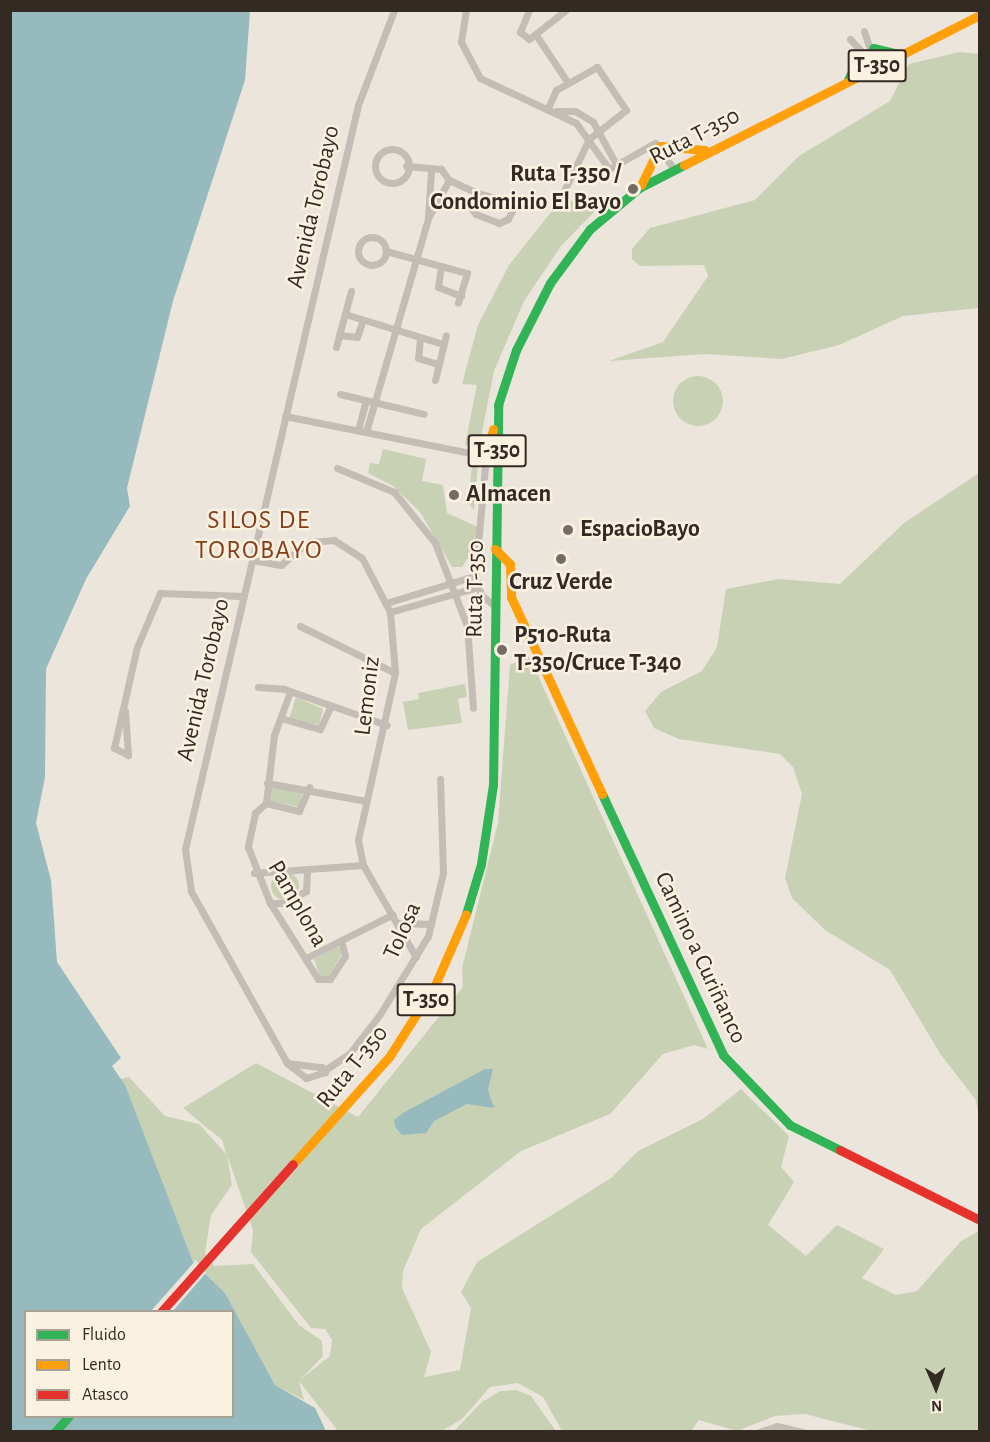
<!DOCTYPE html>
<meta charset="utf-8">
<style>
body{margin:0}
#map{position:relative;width:990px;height:1442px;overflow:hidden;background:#ebe5db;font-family:"Alegreya Sans",sans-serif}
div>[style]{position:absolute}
.green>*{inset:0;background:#c9d1b4;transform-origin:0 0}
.round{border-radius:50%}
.water>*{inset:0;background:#96babe}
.pier>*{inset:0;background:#ebe5db}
.street>*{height:7px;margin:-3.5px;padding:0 3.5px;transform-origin:3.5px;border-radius:3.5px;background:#c3bdb5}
.street>.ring{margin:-3.5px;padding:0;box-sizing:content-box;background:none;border:7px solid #c3bdb5;border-radius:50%}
.fast>*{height:9px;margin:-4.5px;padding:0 4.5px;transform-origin:4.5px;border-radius:4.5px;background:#30b455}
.slow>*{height:9px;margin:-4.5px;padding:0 4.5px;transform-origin:4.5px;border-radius:4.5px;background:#ff9f0a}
.jam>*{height:9px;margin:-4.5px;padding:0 4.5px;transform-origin:4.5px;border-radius:4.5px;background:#e5322d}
.dots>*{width:16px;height:16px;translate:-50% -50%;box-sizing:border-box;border:3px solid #faf1e0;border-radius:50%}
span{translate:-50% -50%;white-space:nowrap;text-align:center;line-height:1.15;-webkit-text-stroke:5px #faf1e0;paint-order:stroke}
.shield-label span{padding:2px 4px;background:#faf1e0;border:2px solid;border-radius:4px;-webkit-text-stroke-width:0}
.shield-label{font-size:22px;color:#332a24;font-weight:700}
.street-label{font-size:24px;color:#332a24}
.poi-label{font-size:24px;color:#332a24;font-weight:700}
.right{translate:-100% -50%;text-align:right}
.left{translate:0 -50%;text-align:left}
.neighbourhood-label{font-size:26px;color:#873d18;letter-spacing:1.5px}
.frame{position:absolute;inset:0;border:12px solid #332a24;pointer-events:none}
.legend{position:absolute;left:24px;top:1310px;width:210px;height:108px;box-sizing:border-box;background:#faf1e0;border:2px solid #aaa195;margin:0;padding:8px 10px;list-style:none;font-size:18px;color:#332a24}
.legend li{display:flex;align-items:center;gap:12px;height:30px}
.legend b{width:30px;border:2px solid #aaa195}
.north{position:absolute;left:906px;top:1358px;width:60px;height:60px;-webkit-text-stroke:4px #faf1e0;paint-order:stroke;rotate:178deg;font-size:16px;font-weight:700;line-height:24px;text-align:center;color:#332a24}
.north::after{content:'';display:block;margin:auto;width:21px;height:27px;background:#332a24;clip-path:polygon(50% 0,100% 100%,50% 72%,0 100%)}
</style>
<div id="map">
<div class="green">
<div style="clip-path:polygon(959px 52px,979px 54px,979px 308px,903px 316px,839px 345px,782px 359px,705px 354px,609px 361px,663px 342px,708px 276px,704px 265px,640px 266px,632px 259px,632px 249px,650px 228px,755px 200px,799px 156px,890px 101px,909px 64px)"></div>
<div style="clip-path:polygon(563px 197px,595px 211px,561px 246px,524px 301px,494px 371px,479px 447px,465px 445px,477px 385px,462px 384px,478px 325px,509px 265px)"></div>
<div class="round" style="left:673px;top:376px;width:50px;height:50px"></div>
<div style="clip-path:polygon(383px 449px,426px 459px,422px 481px,443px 485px,447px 513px,478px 527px,474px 548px,462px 567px,452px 567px,420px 512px,393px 486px,368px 473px,370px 463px,379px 464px)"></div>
<div style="clip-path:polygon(472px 462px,478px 465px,474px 510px,469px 504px)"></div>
<div style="clip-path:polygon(979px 473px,979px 1120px,976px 1100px,941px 1055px,890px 970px,825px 930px,792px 898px,785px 878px,802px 794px,793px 767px,780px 754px,679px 739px,654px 728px,645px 711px,661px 692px,702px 671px,717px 647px,726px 589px,779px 579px,840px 584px,904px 523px)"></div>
<div style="clip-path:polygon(evenodd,529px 656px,708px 1049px,694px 1045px,663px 1054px,610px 1114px,521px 1151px,421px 1229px,403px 1271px,402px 1288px,431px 1352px,424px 1377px,460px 1370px,471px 1308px,461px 1292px,477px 1262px,611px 1178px,638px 1151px,703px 1119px,741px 1089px,789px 1136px,781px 1167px,794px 1182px,768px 1225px,806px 1256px,837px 1225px,884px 1249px,862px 1278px,896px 1295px,917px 1291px,961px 1241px,979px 1231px,979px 1431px,872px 1431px,805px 1414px,775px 1416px,737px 1431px,699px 1420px,691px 1431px,562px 1431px,543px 1397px,518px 1383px,490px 1387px,462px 1419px,442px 1431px,338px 1431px,299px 1381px,304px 1400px,275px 1385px,225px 1293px,193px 1262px,121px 1079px,129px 1077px,165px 1116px,199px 1124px,226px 1154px,222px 1140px,183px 1108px,256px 1063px,358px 1117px,463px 987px,462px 968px,498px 823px,510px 665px,529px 656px,227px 1155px,253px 1230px,251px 1252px,311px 1328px,325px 1329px,332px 1340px,330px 1356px,301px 1379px,323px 1356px,322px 1341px,299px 1325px,253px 1264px,214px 1266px,205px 1253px,211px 1215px,232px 1185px,227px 1155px)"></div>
<div style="clip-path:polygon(465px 684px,467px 697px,458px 699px,462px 723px,408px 730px,403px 702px,419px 699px,418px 693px)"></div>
<div style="clip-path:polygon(296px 697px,323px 709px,319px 725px,289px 719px)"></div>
<div style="left:270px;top:786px;width:33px;height:15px;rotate:11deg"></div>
<div class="round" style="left:271px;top:872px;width:28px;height:28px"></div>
<div style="clip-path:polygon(337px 946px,343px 952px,328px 977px,320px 977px,314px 959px)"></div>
<div style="clip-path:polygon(516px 1390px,531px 1396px,556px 1431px,454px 1431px,482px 1402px,500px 1391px)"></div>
</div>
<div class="water">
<div style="clip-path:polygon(evenodd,10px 11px,250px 11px,245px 80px,173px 301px,127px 488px,130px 506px,86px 579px,46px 669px,45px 777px,36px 823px,51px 880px,57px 962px,121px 1058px,112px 1066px,125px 1085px,193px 1262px,225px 1293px,275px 1385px,315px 1408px,326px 1431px,11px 1431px,10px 11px,26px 1312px,232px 1312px,232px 1416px,26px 1416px,26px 1312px)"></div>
<div style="clip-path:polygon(485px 1069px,493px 1069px,488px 1090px,494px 1108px,467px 1104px,434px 1121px,426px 1133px,402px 1135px,395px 1127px,394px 1120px,403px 1113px)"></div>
</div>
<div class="pier">
<div style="clip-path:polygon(196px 1260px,206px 1273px,172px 1312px,151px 1311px)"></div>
</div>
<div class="street">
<div style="left:466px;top:10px;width:32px;rotate:99deg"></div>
<div style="left:461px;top:42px;width:41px;rotate:62.2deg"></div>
<div style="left:480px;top:78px;width:106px;rotate:25.1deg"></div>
<div style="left:576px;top:123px;width:57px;rotate:54.3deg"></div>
<div style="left:609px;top:169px;width:53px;rotate:-29.5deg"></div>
<div style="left:655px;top:143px;width:32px;rotate:54deg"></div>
<div style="left:529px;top:10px;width:24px;rotate:112deg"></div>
<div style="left:520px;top:32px;width:11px;rotate:38deg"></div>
<div style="left:529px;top:39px;width:47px;rotate:-38.1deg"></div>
<div style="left:864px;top:31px;width:38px;rotate:72deg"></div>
<div style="left:536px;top:35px;width:58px;rotate:56.3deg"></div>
<div style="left:850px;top:39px;width:38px;rotate:47deg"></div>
<div style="left:548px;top:108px;width:20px;rotate:-66deg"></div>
<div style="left:556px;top:90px;width:47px;rotate:-29.3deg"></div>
<div style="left:597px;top:67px;width:52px;rotate:56deg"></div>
<div style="left:626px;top:110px;width:47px;rotate:141.9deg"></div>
<div style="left:589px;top:139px;width:60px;rotate:115.7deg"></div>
<div style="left:556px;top:111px;width:19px"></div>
<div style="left:575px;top:111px;width:21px;rotate:31deg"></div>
<div style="left:593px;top:122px;width:48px;rotate:61.3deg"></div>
<div class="ring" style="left:375px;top:149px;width:27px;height:27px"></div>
<div style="left:449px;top:180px;width:29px;rotate:25deg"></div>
<div style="left:475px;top:192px;width:33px;rotate:16deg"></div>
<div style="left:507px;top:201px;width:11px;rotate:63deg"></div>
<div style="left:512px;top:211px;width:9px;rotate:117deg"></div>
<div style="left:508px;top:219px;width:10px;rotate:156deg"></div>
<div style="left:499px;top:223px;width:25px;rotate:-159deg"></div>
<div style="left:476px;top:214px;width:8px;rotate:-130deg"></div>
<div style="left:471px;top:208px;width:16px;rotate:-76deg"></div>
<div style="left:428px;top:216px;width:44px;rotate:-86.1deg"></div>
<div class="ring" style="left:358px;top:237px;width:21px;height:21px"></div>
<div style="left:386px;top:251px;width:84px;rotate:15.2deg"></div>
<div style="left:467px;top:273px;width:31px;rotate:107deg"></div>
<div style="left:441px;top:266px;width:21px;rotate:98deg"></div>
<div style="left:438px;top:287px;width:25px;rotate:21deg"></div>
<div style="left:345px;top:314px;width:102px;rotate:17deg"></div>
<div style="left:339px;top:335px;width:18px;rotate:6deg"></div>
<div style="left:357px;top:337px;width:18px;rotate:-71deg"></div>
<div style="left:420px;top:337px;width:21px;rotate:95deg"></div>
<div style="left:418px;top:358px;width:21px;rotate:17deg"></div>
<div style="left:336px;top:347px;width:58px;rotate:-75deg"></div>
<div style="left:435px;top:380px;width:46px;rotate:-76.3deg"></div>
<div style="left:340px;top:394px;width:86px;rotate:13.4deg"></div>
<div style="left:285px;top:416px;width:205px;rotate:11.3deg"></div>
<div style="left:486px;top:456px;width:121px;rotate:95.2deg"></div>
<div style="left:475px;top:576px;width:20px;rotate:72deg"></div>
<div style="left:481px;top:595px;width:16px;rotate:38deg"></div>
<div style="left:358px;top:430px;width:30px;rotate:-75deg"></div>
<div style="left:366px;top:432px;width:223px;rotate:-73.8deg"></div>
<div style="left:428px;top:218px;width:43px;rotate:-61.1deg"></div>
<div style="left:449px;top:180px;width:14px;rotate:-126deg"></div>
<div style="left:441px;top:169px;width:35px;rotate:-175deg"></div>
<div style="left:337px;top:468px;width:62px;rotate:22.8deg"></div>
<div style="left:394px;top:492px;width:65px;rotate:51.2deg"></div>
<div style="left:435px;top:543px;width:89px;rotate:68.9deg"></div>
<div style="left:467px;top:626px;width:82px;rotate:85.8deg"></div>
<div style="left:252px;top:560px;width:29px;rotate:10deg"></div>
<div style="left:281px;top:565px;width:35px;rotate:-41deg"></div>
<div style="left:307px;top:542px;width:27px;rotate:-4deg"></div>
<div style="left:334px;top:540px;width:33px;rotate:33deg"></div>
<div style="left:362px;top:558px;width:61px;rotate:62.6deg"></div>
<div style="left:390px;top:612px;width:61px;rotate:85.3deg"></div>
<div style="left:395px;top:673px;width:171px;rotate:102.5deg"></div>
<div style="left:358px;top:840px;width:25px;rotate:79deg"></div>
<div style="left:363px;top:865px;width:106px;rotate:60.1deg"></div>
<div style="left:386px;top:603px;width:93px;rotate:-16.9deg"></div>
<div style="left:390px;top:612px;width:91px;rotate:-15.9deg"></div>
<div style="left:300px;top:626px;width:106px;rotate:26.3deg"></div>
<div style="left:258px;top:687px;width:26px;rotate:4deg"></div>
<div style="left:284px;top:689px;width:109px;rotate:19.3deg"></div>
<div style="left:125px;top:711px;width:44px;rotate:86.1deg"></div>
<div style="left:128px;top:755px;width:16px;rotate:-153deg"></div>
<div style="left:114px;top:748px;width:104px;rotate:-77.2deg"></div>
<div style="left:137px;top:647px;width:59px;rotate:-66.9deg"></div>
<div style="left:160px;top:593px;width:83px;rotate:2.1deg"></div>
<div style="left:284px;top:719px;width:37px;rotate:16deg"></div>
<div style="left:320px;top:729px;width:23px;rotate:-65deg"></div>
<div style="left:267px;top:783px;width:101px;rotate:10.3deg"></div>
<div style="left:266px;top:803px;width:15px;rotate:138deg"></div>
<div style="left:255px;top:813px;width:35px;rotate:102deg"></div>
<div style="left:248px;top:847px;width:60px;rotate:68.6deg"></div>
<div style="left:270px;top:903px;width:90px;rotate:57.7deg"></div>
<div style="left:318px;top:979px;width:12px"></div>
<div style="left:330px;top:979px;width:27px;rotate:-57deg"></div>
<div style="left:345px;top:956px;width:16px;rotate:-105deg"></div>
<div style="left:266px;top:803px;width:68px;rotate:-83.3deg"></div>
<div style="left:274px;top:735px;width:46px;rotate:-69.6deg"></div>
<div style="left:266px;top:803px;width:34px;rotate:14deg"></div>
<div style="left:299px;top:811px;width:26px;rotate:-67deg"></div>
<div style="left:254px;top:873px;width:109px;rotate:-4.2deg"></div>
<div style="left:270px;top:903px;width:15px"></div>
<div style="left:285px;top:903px;width:24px;rotate:-30deg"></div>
<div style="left:306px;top:891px;width:21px;rotate:-87deg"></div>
<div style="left:399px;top:923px;width:32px;rotate:2deg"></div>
<div style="left:306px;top:958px;width:97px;rotate:-26.8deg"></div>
<div style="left:287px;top:1063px;width:197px;rotate:-119.2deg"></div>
<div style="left:191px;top:891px;width:42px;rotate:-98.1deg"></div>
<div style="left:185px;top:849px;width:764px;rotate:-76.91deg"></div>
<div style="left:358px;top:105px;width:102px;rotate:-69.2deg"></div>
<div style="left:287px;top:1063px;width:35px;rotate:7deg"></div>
<div style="left:322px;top:1067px;width:6px;rotate:59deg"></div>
<div style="left:325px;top:1072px;width:20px;rotate:162deg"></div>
<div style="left:306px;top:1078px;width:24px;rotate:-142deg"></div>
<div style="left:325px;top:1070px;width:30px;rotate:-34deg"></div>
<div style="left:350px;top:1053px;width:49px;rotate:-52.4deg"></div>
<div style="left:380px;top:1014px;width:92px;rotate:-58.4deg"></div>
<div style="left:428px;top:936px;width:65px;rotate:-76.6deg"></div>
<div style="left:443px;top:873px;width:94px;rotate:-91.8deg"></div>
<div style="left:759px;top:1432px;width:19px;rotate:-18deg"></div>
<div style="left:777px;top:1426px;width:27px;rotate:13deg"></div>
</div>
<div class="fast">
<div style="left:873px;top:48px;width:27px;rotate:13deg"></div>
<div style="left:848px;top:80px;width:29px;rotate:-65deg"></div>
<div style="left:602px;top:794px;width:288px;rotate:65.1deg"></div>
<div style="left:723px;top:1055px;width:97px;rotate:46.3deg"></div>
<div style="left:790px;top:1125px;width:56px;rotate:26.6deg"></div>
<div style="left:466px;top:914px;width:52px;rotate:-73.3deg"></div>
<div style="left:481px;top:864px;width:80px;rotate:-81.4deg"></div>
<div style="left:493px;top:785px;width:380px;rotate:-89.2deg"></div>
<div style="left:498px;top:405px;width:58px;rotate:-71.9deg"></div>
<div style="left:516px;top:350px;width:75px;rotate:-63.1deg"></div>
<div style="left:550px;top:283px;width:67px;rotate:-53.5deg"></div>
<div style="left:590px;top:229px;width:64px;rotate:-39.9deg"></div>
<div style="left:639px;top:188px;width:51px;rotate:-27.1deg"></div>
<div style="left:55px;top:1432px;width:21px;rotate:-49deg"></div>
</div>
<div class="slow">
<div style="left:684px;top:165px;width:332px;rotate:-26.9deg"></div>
<div style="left:641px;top:185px;width:43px;rotate:-64deg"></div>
<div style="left:660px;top:146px;width:45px;rotate:5.1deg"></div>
<div style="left:486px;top:456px;width:28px;rotate:-75deg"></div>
<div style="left:495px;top:549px;width:21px;rotate:45deg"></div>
<div style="left:510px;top:564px;width:33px;rotate:88deg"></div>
<div style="left:511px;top:597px;width:217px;rotate:65.2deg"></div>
<div style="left:293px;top:1164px;width:144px;rotate:-48.1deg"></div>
<div style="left:389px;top:1057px;width:85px;rotate:-57.4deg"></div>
<div style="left:435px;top:985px;width:77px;rotate:-66.4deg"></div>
</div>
<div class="jam">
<div style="left:840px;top:1150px;width:157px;rotate:26.6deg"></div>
<div style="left:161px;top:1312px;width:198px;rotate:-48.3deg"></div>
</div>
<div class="dots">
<div style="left:633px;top:189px;background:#736b64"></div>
<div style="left:454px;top:495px;background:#736b64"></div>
<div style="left:568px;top:530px;background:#736b64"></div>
<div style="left:561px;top:559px;background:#736b64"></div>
<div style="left:502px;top:650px;background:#736b64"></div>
</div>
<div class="shield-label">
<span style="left:877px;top:66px">T-350</span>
<span style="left:497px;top:451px">T-350</span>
<span style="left:426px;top:1000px">T-350</span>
</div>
<div class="street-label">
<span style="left:695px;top:137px;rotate:-27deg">Ruta T-350</span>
<span style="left:314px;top:207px;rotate:-77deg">Avenida Torobayo</span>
<span style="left:476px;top:589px;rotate:-89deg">Ruta T-350</span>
<span style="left:204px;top:680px;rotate:-77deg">Avenida Torobayo</span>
<span style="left:368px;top:696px;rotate:-83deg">Lemoniz</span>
<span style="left:297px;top:904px;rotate:60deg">Pamplona</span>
<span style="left:403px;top:931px;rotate:-66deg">Tolosa</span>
<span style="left:700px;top:958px;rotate:65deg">Camino a Curiñanco</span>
<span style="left:353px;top:1067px;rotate:-51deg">Ruta T-350</span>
</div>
<div class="poi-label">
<span class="right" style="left:621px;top:189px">Ruta T-350 /<br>Condominio El Bayo</span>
<span class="left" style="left:466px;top:495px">Almacen</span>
<span class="left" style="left:580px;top:530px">EspacioBayo</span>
<span style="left:561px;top:583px">Cruz Verde</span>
<span class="left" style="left:514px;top:650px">P510-Ruta<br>T-350/Cruce T-340</span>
</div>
<div class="neighbourhood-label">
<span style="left:259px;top:536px">SILOS DE<br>TOROBAYO</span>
</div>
<div class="frame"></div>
<ul class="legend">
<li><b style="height:8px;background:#30b455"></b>Fluido</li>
<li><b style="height:8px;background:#ff9f0a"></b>Lento</li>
<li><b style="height:8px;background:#e5322d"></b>Atasco</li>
</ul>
<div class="north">N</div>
</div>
